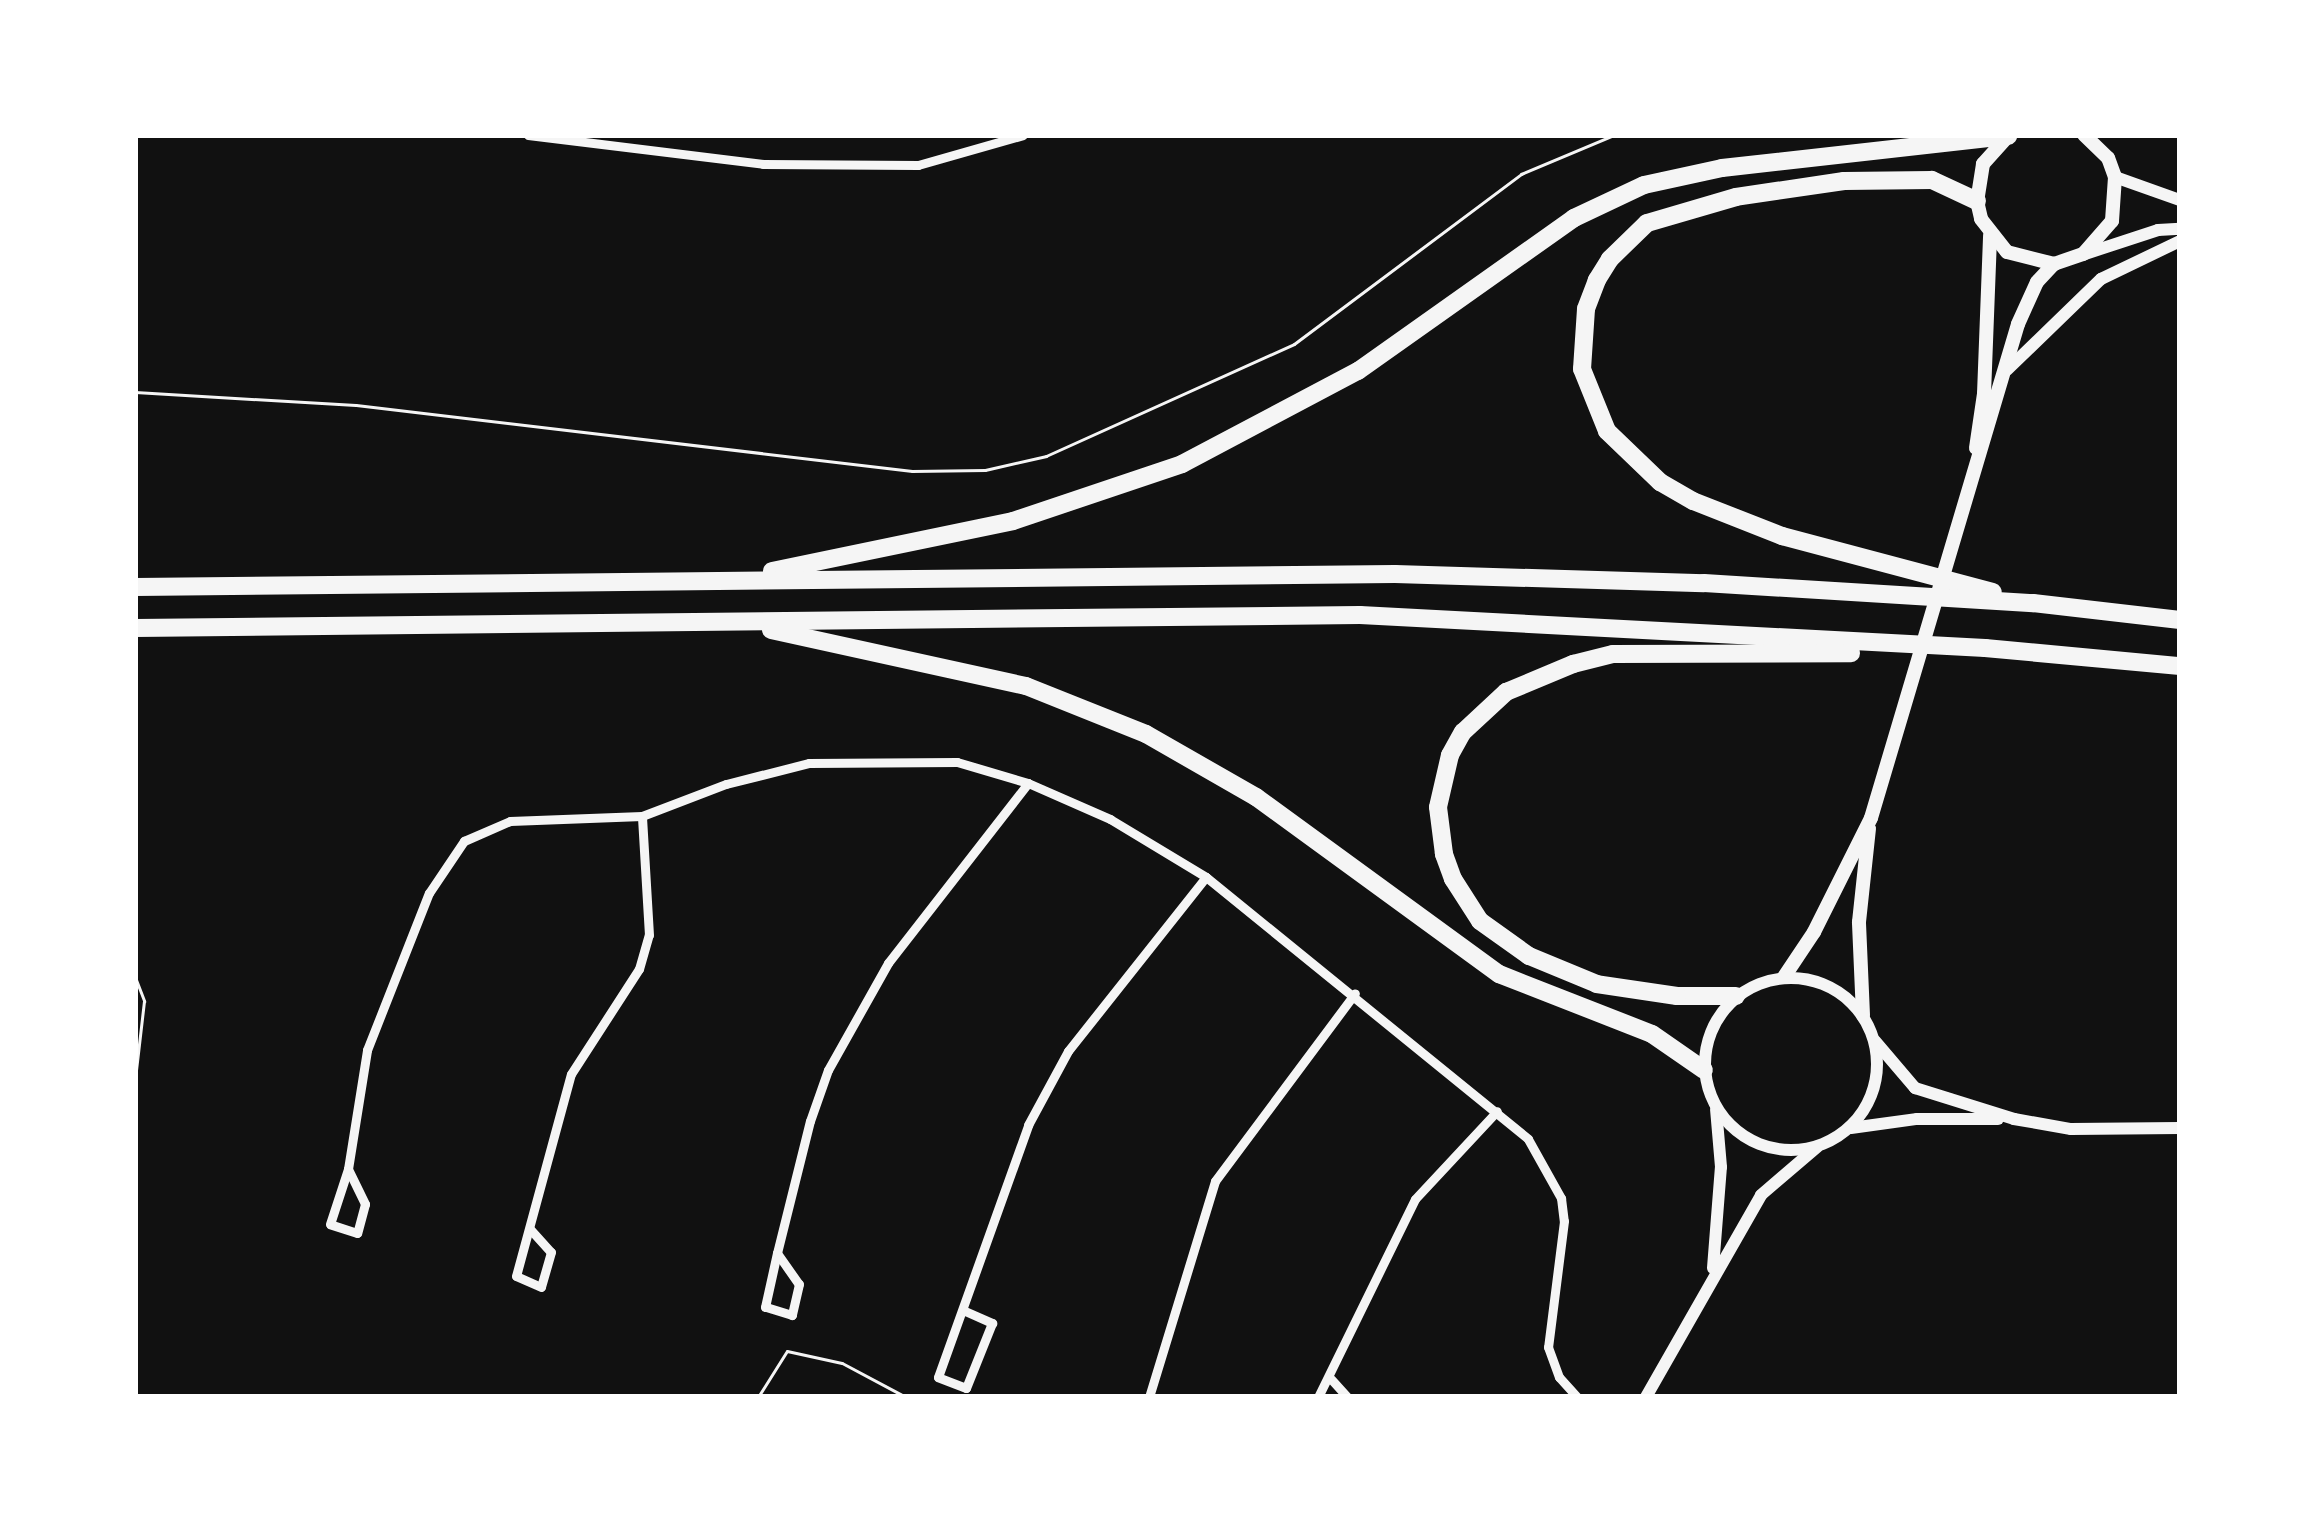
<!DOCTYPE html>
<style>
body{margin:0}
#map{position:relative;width:2315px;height:1532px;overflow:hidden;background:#111;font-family:"Fira Sans Condensed",sans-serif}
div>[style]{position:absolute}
.path>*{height:3px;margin:-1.5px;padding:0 1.5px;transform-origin:1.5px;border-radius:1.5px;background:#f5f5f5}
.minor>*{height:9px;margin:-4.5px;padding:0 4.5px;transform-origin:4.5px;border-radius:4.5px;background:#f5f5f5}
.tertiary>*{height:12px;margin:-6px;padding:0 6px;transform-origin:6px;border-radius:6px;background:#f5f5f5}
.tertiary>.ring{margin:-6px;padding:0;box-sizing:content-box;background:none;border:12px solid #f5f5f5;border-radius:50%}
.secondary>*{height:14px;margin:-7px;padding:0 7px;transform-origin:7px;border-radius:7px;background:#f5f5f5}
.motorway>*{height:18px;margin:-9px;padding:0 9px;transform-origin:9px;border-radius:9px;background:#f5f5f5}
span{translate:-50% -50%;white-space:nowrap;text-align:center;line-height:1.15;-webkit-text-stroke:9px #fff;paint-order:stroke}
.frame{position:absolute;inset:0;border:138px solid #fff;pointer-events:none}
</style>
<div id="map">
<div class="path">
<div style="left:135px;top:392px;width:221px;rotate:3.4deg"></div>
<div style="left:356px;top:405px;width:560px;rotate:6.77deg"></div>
<div style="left:912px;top:471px;width:73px;rotate:-0.8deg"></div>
<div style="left:985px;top:470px;width:63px;rotate:-12.9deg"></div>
<div style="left:1046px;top:456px;width:272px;rotate:-24.3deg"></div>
<div style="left:1294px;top:344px;width:284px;rotate:-36.8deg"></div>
<div style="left:1521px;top:174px;width:101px;rotate:-22.8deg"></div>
<div style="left:135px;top:977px;width:26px;rotate:69deg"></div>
<div style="left:144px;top:1001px;width:79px;rotate:96.6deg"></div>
<div style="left:758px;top:1397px;width:54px;rotate:-57.8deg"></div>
<div style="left:787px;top:1351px;width:56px;rotate:12.3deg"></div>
<div style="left:842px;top:1363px;width:72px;rotate:28deg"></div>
</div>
<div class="minor">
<div style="left:528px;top:135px;width:237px;rotate:7deg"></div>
<div style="left:763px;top:164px;width:155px;rotate:0.4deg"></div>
<div style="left:918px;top:165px;width:109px;rotate:-15.9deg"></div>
<div style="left:348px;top:1169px;width:39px;rotate:64deg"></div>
<div style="left:365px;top:1204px;width:30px;rotate:105deg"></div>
<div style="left:357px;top:1233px;width:28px;rotate:-162deg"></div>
<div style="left:330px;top:1224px;width:58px;rotate:-71.9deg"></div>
<div style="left:348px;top:1169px;width:121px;rotate:-80.9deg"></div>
<div style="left:367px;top:1050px;width:169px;rotate:-68.5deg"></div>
<div style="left:429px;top:893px;width:63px;rotate:-56.1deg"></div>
<div style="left:464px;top:841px;width:50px;rotate:-23.5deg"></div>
<div style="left:510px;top:821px;width:132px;rotate:-2.2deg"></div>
<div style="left:642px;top:816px;width:90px;rotate:-20.9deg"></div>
<div style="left:726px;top:784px;width:86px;rotate:-14.2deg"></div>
<div style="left:809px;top:763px;width:148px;rotate:-0.4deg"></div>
<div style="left:957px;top:762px;width:74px;rotate:16.5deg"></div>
<div style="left:1028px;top:783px;width:90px;rotate:23.7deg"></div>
<div style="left:1110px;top:819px;width:112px;rotate:31.1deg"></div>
<div style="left:1206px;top:877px;width:415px;rotate:39.1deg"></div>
<div style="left:1528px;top:1139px;width:68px;rotate:60.8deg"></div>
<div style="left:1561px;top:1198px;width:23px;rotate:83deg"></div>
<div style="left:1564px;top:1221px;width:127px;rotate:97.2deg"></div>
<div style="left:1548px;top:1347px;width:32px;rotate:70deg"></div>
<div style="left:1559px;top:1377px;width:27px;rotate:48deg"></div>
<div style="left:530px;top:1229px;width:31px;rotate:48deg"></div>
<div style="left:551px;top:1252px;width:36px;rotate:106deg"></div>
<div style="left:541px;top:1287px;width:27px;rotate:-156deg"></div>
<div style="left:516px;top:1276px;width:209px;rotate:-74.8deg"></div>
<div style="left:571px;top:1074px;width:125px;rotate:-57.1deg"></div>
<div style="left:639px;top:969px;width:35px;rotate:-74deg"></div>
<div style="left:649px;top:935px;width:119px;rotate:-93.4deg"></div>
<div style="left:777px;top:1253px;width:38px;rotate:55deg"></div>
<div style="left:799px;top:1284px;width:32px;rotate:103deg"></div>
<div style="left:792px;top:1315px;width:28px;rotate:-163deg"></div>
<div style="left:765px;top:1307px;width:55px;rotate:-77.5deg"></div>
<div style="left:777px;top:1253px;width:136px;rotate:-76deg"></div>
<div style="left:810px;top:1121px;width:54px;rotate:-70.6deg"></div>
<div style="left:828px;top:1070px;width:123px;rotate:-60.7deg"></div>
<div style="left:888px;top:963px;width:228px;rotate:-52.1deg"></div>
<div style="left:965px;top:1311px;width:30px;rotate:24deg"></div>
<div style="left:992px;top:1323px;width:70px;rotate:111.8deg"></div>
<div style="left:966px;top:1388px;width:30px;rotate:-159deg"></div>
<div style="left:938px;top:1377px;width:268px;rotate:-70.3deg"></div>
<div style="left:1028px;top:1125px;width:84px;rotate:-61.6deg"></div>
<div style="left:1068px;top:1051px;width:222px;rotate:-51.6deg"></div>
<div style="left:1331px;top:1379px;width:24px;rotate:48deg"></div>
<div style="left:1149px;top:1397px;width:226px;rotate:-73deg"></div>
<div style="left:1215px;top:1181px;width:234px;rotate:-53.3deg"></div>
<div style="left:1318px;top:1397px;width:220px;rotate:-63.9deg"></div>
<div style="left:1415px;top:1199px;width:120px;rotate:-47deg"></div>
</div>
<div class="tertiary">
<div style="left:2115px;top:177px;width:69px;rotate:19.5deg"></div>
<div style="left:2085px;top:254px;width:77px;rotate:-18.2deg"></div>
<div style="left:2158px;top:230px;width:22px;rotate:-3deg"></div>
<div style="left:2007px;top:370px;width:131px;rotate:-44.1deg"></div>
<div style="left:2101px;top:279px;width:88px;rotate:-25.7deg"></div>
<div class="ring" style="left:1705px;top:978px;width:160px;height:160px"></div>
<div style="left:1875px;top:1041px;width:62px;rotate:49.6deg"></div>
<div style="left:1915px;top:1088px;width:104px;rotate:17.4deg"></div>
<div style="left:2014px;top:1119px;width:58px;rotate:10deg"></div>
<div style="left:2071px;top:1129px;width:109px;rotate:-0.5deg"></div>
<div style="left:1851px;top:1128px;width:67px;rotate:-7.8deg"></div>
<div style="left:1917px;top:1119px;width:81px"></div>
<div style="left:1713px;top:1268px;width:101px;rotate:-85.5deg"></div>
<div style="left:1721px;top:1167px;width:58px;rotate:-94.9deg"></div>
<div style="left:1646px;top:1397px;width:232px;rotate:-60.3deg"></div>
<div style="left:1761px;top:1195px;width:74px;rotate:-40.6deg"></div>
</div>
<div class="secondary">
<div style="left:2009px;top:135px;width:39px;rotate:132deg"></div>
<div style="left:1983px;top:164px;width:37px;rotate:99deg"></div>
<div style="left:1977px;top:201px;width:18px;rotate:77deg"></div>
<div style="left:1981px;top:219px;width:42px;rotate:51.8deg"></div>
<div style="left:2007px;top:252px;width:49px;rotate:14.3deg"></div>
<div style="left:2054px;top:264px;width:31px;rotate:-19deg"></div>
<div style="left:2083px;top:254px;width:44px;rotate:-48.7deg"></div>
<div style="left:2112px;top:221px;width:44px;rotate:-86.1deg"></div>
<div style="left:2115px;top:177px;width:20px;rotate:-110deg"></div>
<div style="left:2108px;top:158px;width:33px;rotate:-136deg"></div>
<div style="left:1976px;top:448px;width:55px;rotate:-81.6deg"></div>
<div style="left:1984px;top:394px;width:159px;rotate:-87.8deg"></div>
<div style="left:1784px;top:977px;width:54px;rotate:-56.3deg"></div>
<div style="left:1814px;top:932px;width:127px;rotate:-63.4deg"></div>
<div style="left:1871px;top:818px;width:515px;rotate:-73.43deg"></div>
<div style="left:2018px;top:324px;width:46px;rotate:-65.7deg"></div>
<div style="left:2037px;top:282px;width:25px;rotate:-47deg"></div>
<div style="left:1863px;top:1015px;width:93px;rotate:-92.5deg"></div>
<div style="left:1859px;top:922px;width:94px;rotate:-83.9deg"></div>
</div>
<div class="motorway">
<div style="left:1977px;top:201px;width:50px;rotate:-155deg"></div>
<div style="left:1932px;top:180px;width:88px;rotate:179.3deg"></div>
<div style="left:1844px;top:181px;width:109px;rotate:171.6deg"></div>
<div style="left:1736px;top:197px;width:93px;rotate:163.7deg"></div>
<div style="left:1647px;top:223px;width:52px;rotate:135.8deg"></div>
<div style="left:1610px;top:259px;width:25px;rotate:122deg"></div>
<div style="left:1597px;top:280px;width:31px;rotate:111deg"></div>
<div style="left:1586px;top:309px;width:60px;rotate:93.8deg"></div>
<div style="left:1582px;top:369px;width:67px;rotate:68deg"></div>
<div style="left:1607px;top:431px;width:74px;rotate:43.9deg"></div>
<div style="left:1660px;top:482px;width:38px;rotate:30deg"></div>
<div style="left:1693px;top:501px;width:96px;rotate:21.5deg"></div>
<div style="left:1782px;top:536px;width:218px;rotate:14.9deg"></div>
<div style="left:772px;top:571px;width:246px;rotate:-11.7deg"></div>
<div style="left:1013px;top:521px;width:178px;rotate:-18.6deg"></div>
<div style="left:1182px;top:464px;width:199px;rotate:-27.9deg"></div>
<div style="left:1358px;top:371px;width:265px;rotate:-35.3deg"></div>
<div style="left:1574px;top:218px;width:77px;rotate:-25.2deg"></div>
<div style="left:1644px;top:185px;width:80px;rotate:-12.3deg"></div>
<div style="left:1722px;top:168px;width:288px;rotate:-6.4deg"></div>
<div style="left:135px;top:587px;width:1260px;rotate:-0.59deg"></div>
<div style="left:1395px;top:574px;width:309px;rotate:1.7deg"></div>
<div style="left:1704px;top:583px;width:330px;rotate:3.5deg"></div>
<div style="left:2033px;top:603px;width:148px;rotate:6.6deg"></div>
<div style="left:135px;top:628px;width:1225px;rotate:-0.61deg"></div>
<div style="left:1360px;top:615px;width:626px;rotate:3.02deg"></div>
<div style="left:1985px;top:648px;width:196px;rotate:5.3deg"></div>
<div style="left:771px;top:630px;width:261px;rotate:12.4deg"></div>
<div style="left:1026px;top:686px;width:129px;rotate:21.8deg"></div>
<div style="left:1146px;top:734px;width:127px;rotate:29.8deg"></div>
<div style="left:1256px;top:797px;width:301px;rotate:36.1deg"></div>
<div style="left:1499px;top:974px;width:164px;rotate:21.4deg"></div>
<div style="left:1652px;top:1034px;width:63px;rotate:34.7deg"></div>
<div style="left:1736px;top:996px;width:59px;rotate:180deg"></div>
<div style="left:1677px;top:996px;width:81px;rotate:-171.5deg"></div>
<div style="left:1597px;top:984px;width:74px;rotate:-157.6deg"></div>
<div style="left:1529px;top:956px;width:60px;rotate:-144.5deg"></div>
<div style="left:1480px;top:921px;width:50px;rotate:-122.7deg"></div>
<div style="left:1453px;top:879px;width:27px;rotate:-110deg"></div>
<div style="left:1444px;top:854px;width:47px;rotate:-97.3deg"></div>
<div style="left:1438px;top:807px;width:53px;rotate:-77deg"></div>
<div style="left:1450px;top:755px;width:26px;rotate:-61deg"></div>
<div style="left:1463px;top:732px;width:59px;rotate:-42.9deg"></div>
<div style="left:1506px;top:692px;width:73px;rotate:-22.7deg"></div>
<div style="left:1573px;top:664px;width:41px;rotate:-14deg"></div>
<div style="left:1613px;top:654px;width:238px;rotate:-0.2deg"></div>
</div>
<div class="frame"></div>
</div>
